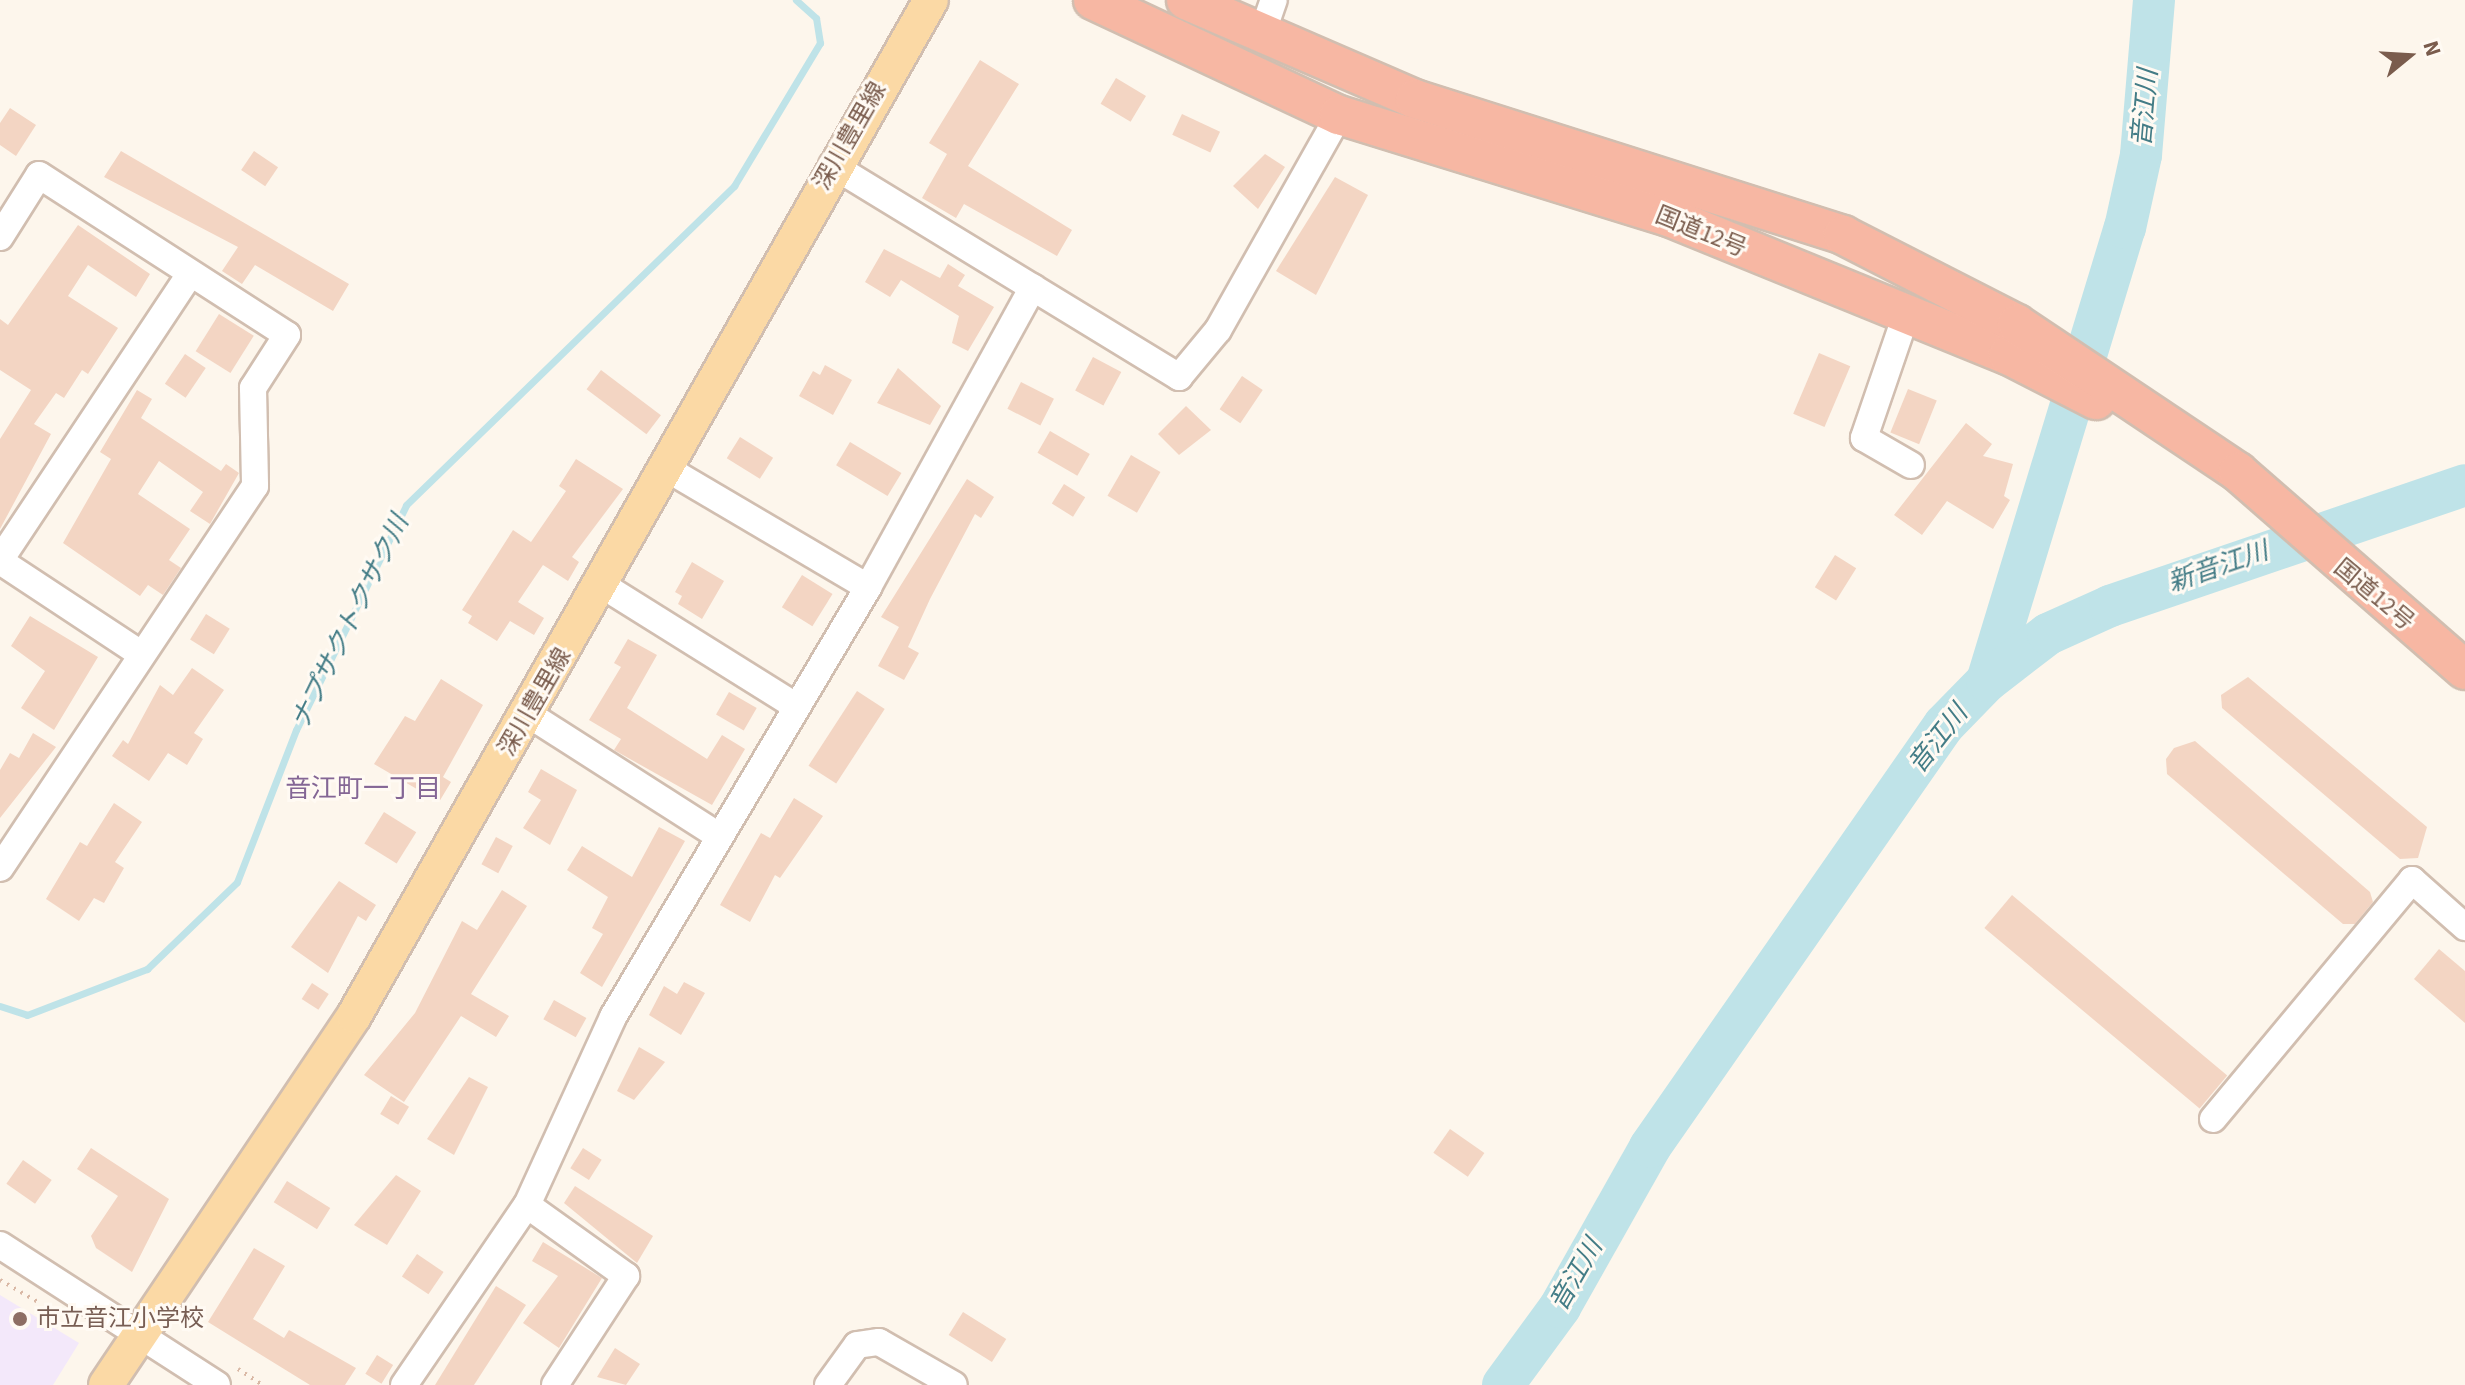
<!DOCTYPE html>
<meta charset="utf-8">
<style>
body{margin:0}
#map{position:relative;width:2465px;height:1385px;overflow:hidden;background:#fdf6ec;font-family:"Source Sans 3","Noto Sans JP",sans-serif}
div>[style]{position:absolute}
.education>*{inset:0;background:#f3e8fa}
.stream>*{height:7px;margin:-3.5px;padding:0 3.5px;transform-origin:3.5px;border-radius:3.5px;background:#bfe3e8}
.river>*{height:42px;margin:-21px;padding:0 21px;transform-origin:21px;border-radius:21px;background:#bfe3e8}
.building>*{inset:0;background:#f3d5c3;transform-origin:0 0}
.path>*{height:4px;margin-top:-2px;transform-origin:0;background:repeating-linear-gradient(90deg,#d9b8a5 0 2px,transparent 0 8px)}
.roads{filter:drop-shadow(2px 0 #d1beb0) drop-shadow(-2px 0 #d1beb0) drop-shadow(0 2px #d1beb0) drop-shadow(0 -2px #d1beb0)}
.minor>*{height:26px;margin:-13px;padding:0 13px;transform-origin:13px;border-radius:13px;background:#fff}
.major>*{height:34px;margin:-17px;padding:0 17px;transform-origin:17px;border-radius:17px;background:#fbd9a5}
.highway>*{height:38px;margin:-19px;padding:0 19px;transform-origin:19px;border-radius:19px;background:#f7b7a3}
.dots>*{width:22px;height:22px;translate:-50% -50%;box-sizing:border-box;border:4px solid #fffaf3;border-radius:50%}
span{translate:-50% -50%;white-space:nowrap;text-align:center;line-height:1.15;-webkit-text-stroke:6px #fffaf3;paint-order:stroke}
.street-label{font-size:24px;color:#7a5c4d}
.education-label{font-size:24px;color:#785e54}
.left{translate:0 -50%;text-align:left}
.water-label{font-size:26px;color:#437c86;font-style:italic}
.neighbourhood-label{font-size:26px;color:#846695}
.north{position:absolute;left:2369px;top:16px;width:80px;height:80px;-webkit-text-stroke:6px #fffaf3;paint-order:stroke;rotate:72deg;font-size:22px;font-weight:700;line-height:32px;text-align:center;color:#7a5c4d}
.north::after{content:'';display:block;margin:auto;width:28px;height:36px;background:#7a5c4d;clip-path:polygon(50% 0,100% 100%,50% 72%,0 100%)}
</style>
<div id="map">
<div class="education">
<div style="clip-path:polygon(0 1295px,79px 1343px,53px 1385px,0 1385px)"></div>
</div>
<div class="stream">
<div style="left:0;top:1006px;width:28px;rotate:18deg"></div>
<div style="left:27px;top:1015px;width:129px;rotate:-21deg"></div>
<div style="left:147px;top:969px;width:125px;rotate:-44deg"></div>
<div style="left:237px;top:882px;width:163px;rotate:-68.8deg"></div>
<div style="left:296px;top:730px;width:250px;rotate:-63.9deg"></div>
<div style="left:406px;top:505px;width:458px;rotate:-44.2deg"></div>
<div style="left:734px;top:186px;width:167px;rotate:-59deg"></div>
<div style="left:820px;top:43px;width:25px;rotate:-99deg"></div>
<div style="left:816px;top:18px;width:27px;rotate:-138deg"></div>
</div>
<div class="river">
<div style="left:1987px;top:681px;width:474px;rotate:-73.1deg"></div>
<div style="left:2125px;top:228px;width:75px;rotate:-77.6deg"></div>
<div style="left:2141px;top:155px;width:156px;rotate:-85.2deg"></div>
<div style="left:1503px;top:1385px;width:97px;rotate:-53.8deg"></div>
<div style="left:1560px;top:1307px;width:184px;rotate:-60.6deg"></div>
<div style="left:1650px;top:1147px;width:514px;rotate:-55.14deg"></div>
<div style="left:1944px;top:725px;width:62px;rotate:-45.7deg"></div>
<div style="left:1987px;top:681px;width:77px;rotate:-37.6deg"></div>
<div style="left:2048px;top:634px;width:68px;rotate:-24.3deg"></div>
<div style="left:2110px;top:606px;width:375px;rotate:-18.8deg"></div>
</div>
<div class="building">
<div style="clip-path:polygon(980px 60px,1019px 84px,968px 166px,1072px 230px,1057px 256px,964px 204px,956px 218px,922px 198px,947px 154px,929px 143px)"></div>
<div style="left:1116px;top:78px;width:35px;height:30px;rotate:31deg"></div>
<div style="clip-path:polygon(10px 108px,36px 125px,16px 156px,0 145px,0 123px)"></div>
<div style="left:1182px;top:114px;width:42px;height:23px;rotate:25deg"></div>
<div style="clip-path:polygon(121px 151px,349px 284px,333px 311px,255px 265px,242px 284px,222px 271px,238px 247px,104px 177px)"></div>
<div style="left:254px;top:151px;width:29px;height:23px;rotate:34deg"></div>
<div style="clip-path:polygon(1265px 154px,1285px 167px,1258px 209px,1233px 186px)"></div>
<div style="clip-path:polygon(1335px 177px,1368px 195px,1316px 295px,1276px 271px)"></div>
<div style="clip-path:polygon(78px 225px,150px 274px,136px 297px,88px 265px,68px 296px,118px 328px,88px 374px,82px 370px,64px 398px,56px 393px,34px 424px,51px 434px,0 529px,0 439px,31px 390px,0 370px,0 319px,8px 325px)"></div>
<div style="clip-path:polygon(884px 249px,940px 278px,948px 264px,965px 275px,958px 286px,994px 307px,968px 351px,952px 343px,959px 316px,901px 280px,890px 297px,865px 282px)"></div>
<div style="left:219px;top:314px;width:41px;height:44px;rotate:32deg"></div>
<div style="left:1819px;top:353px;width:34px;height:66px;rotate:23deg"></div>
<div style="left:185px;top:354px;width:25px;height:36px;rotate:34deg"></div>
<div style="left:1093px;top:357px;width:32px;height:38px;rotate:28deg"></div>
<div style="clip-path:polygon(825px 365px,852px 380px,833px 415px,799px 396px,813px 371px,820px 375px)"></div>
<div style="clip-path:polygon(898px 368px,941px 406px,930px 425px,877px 403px)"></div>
<div style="left:601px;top:370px;width:75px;height:24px;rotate:37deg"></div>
<div style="left:1242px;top:376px;width:25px;height:40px;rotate:34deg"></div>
<div style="left:1021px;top:382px;width:37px;height:30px;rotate:27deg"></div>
<div style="left:1908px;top:389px;width:31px;height:47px;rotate:22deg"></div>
<div style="clip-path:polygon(137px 390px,152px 399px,141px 418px,221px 471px,226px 464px,239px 473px,210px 524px,190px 511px,203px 492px,159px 461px,138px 494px,190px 529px,169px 560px,181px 568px,163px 595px,148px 585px,140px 596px,63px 543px,111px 459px,100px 452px)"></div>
<div style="clip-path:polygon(1186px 406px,1211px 430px,1179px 455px,1158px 434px)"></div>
<div style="clip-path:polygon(1966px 423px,1992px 444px,1983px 456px,2013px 464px,2004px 496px,2010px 500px,1993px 529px,1947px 501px,1922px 535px,1894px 515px)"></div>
<div style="left:1050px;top:431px;width:46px;height:25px;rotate:30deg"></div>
<div style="left:740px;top:437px;width:39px;height:25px;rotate:32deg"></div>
<div style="left:850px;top:442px;width:60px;height:27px;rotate:31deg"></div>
<div style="left:1131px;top:455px;width:34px;height:47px;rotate:30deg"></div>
<div style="clip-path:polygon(576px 459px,623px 489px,572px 557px,579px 562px,568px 581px,543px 565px,518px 602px,544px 618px,534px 635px,510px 621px,497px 641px,468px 623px,472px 616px,462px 610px,513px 530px,531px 542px,566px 491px,559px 486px)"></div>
<div style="clip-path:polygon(967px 479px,994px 497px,981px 518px,975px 514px,930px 599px,908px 647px,919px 653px,904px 680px,878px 666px,899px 627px,881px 617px)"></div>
<div style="left:1064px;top:484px;width:25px;height:23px;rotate:32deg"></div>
<div style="left:1835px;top:555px;width:25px;height:38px;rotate:32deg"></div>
<div style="clip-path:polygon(692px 562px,724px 581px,702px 619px,678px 604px,682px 596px,675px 592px)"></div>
<div style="left:802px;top:575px;width:36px;height:38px;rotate:32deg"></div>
<div style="left:206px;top:614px;width:28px;height:30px;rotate:32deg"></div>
<div style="clip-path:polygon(30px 616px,98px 657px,54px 730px,21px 708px,45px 671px,11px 646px)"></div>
<div style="clip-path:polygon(628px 639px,657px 655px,627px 708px,707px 759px,722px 735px,745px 749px,712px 805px,614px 750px,621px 739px,589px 720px,621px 667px,614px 663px)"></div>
<div style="clip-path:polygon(192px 668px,224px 690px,194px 733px,203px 739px,187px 765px,168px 753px,149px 781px,112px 756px,123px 740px,128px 744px,160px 685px,173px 695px)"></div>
<div style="clip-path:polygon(2248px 677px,2427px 827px,2418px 858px,2400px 859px,2222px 708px,2221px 695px)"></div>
<div style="clip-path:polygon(441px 679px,483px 705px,443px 777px,451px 782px,439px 802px,374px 764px,405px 716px,415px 721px)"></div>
<div style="left:857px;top:691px;width:33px;height:89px;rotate:33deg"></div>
<div style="left:729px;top:692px;width:32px;height:26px;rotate:30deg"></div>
<div style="clip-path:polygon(33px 733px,56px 747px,0 818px,0 770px,10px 753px,19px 758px)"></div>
<div style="clip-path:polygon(2195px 741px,2370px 892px,2373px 902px,2355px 924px,2343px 924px,2167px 774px,2166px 759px,2174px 748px)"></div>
<div style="clip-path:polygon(541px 769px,577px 790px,550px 845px,523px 828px,541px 800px,528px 792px)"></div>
<div style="clip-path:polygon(794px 798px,823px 816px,780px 878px,775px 875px,750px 922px,720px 905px,761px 833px,770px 838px)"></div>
<div style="clip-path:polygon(114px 803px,142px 822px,115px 862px,124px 868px,104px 903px,94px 898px,79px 921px,46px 899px,80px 842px,87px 846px)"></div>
<div style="left:384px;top:812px;width:38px;height:37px;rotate:32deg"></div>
<div style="clip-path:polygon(659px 827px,685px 841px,602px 987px,580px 973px,603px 934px,592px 928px,608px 897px,567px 870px,582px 846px,632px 877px)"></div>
<div style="left:496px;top:837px;width:19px;height:31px;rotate:28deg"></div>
<div style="clip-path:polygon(339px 881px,376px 905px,366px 921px,358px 916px,328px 973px,291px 947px)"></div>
<div style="clip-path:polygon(502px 890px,527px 906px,471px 994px,509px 1016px,496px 1037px,461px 1016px,404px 1102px,364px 1075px,415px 1013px,462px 921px,477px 930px)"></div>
<div style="left:2012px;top:895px;width:281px;height:43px;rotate:40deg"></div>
<div style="clip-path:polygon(2439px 949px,2465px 971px,2465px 1023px,2414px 979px)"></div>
<div style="clip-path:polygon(684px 982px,705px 993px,681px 1035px,649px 1015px,664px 986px,677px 994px)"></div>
<div style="left:312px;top:983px;width:20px;height:19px;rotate:33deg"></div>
<div style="left:554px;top:1000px;width:37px;height:22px;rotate:29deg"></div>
<div style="clip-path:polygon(639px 1047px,665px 1062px,634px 1100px,617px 1091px)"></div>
<div style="clip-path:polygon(469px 1077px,488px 1087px,454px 1155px,427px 1139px)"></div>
<div style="left:391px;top:1096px;width:21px;height:21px;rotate:31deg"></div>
<div style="left:1450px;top:1129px;width:42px;height:29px;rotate:35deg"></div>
<div style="clip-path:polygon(91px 1148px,169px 1199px,132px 1272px,96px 1248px,91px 1236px,118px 1196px,77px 1169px)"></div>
<div style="left:583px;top:1148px;width:22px;height:24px;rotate:32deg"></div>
<div style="left:23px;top:1160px;width:35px;height:29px;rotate:35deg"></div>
<div style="clip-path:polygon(396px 1175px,421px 1191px,387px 1245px,354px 1225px)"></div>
<div style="left:287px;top:1181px;width:51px;height:25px;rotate:32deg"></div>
<div style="clip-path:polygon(575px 1186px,653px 1236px,637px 1263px,564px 1203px)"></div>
<div style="clip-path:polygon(543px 1242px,602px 1278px,559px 1348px,523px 1323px,558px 1276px,532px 1261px)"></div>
<div style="clip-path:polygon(254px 1248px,285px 1266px,253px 1319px,284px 1338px,289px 1330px,356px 1368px,345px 1385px,310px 1385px,208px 1322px)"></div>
<div style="left:417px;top:1254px;width:32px;height:27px;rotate:34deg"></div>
<div style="clip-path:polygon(496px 1286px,526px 1305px,474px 1385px,435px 1385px)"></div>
<div style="left:963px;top:1312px;width:51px;height:27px;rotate:32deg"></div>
<div style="clip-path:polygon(615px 1348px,640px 1364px,626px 1385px,597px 1377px)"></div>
<div style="left:377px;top:1355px;width:19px;height:22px;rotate:32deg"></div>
</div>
<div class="path">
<div style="left:0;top:1280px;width:44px;rotate:30.1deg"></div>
<div style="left:238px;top:1369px;width:30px;rotate:33deg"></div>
</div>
<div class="roads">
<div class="minor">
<div style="left:1261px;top:37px;width:39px;rotate:-71deg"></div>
<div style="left:832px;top:165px;width:407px;rotate:31.4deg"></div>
<div style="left:1179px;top:377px;width:61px;rotate:-50.3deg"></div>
<div style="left:1218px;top:330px;width:247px;rotate:-60.6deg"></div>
<div style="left:0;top:237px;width:73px;rotate:-57.8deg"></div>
<div style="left:39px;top:175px;width:295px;rotate:32.8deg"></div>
<div style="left:287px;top:335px;width:63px;rotate:122.7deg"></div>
<div style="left:253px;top:388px;width:98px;rotate:88.8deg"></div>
<div style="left:255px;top:486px;width:459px;rotate:123.7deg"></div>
<div style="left:1906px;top:315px;width:130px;rotate:108.9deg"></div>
<div style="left:1864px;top:438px;width:54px;rotate:29.9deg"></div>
<div style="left:669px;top:470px;width:231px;rotate:30.5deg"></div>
<div style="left:0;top:560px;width:342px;rotate:-56.4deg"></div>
<div style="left:0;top:561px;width:169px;rotate:33.4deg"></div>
<div style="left:602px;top:585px;width:226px;rotate:32deg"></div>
<div style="left:528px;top:714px;width:227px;rotate:32.6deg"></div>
<div style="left:2213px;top:1119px;width:311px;rotate:-50.2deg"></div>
<div style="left:2412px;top:880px;width:71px;rotate:41.6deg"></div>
<div style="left:527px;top:1205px;width:122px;rotate:35.6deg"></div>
<div style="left:626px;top:1276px;width:130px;rotate:123.1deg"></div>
<div style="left:0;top:1245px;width:258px;rotate:32.8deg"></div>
<div style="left:404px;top:1385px;width:218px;rotate:-55.7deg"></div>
<div style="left:527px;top:1205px;width:207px;rotate:-65.4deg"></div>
<div style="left:613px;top:1017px;width:500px;rotate:-59.3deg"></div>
<div style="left:868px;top:587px;width:342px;rotate:-61.2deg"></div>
<div style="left:828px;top:1385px;width:49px;rotate:-54.1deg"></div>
<div style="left:857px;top:1345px;width:22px;rotate:-8deg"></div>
<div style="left:879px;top:1342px;width:86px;rotate:29.8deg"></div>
</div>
<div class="major">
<div style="left:106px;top:1385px;width:445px;rotate:-56.1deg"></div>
<div style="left:354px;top:1016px;width:1168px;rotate:-60.41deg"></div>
</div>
<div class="highway">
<div style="left:1093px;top:0;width:272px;rotate:25.1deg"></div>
<div style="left:1339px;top:115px;width:345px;rotate:17.2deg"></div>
<div style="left:1669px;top:217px;width:366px;rotate:22.2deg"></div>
<div style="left:2008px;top:355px;width:99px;rotate:27.1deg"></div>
<div style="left:1186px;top:0;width:249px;rotate:23.4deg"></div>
<div style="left:1415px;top:99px;width:449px;rotate:17.6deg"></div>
<div style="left:1843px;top:235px;width:195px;rotate:27.1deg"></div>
<div style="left:2017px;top:324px;width:266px;rotate:33.8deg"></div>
<div style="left:2238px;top:472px;width:301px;rotate:41.1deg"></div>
</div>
</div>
<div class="dots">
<div style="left:20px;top:1319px;background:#8d6e63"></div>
</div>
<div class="street-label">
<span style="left:850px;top:136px;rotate:-60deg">深川豊里線</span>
<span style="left:1701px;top:232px;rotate:22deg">国道12号</span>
<span style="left:2374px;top:595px;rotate:40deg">国道12号</span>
<span style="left:535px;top:702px;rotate:-60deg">深川豊里線</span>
</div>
<div class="education-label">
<span class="left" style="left:36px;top:1319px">市立音江小学校</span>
</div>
<div class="water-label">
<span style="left:2145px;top:108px;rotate:-85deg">音江川</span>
<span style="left:2218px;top:567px;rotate:-19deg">新音江川</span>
<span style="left:350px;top:622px;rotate:-64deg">ナプサクトクサク川</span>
<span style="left:1938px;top:739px;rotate:-52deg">音江川</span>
<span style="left:1576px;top:1275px;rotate:-60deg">音江川</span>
</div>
<div class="neighbourhood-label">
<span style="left:363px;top:789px">音江町一丁目</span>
</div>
<div class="north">N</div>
</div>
